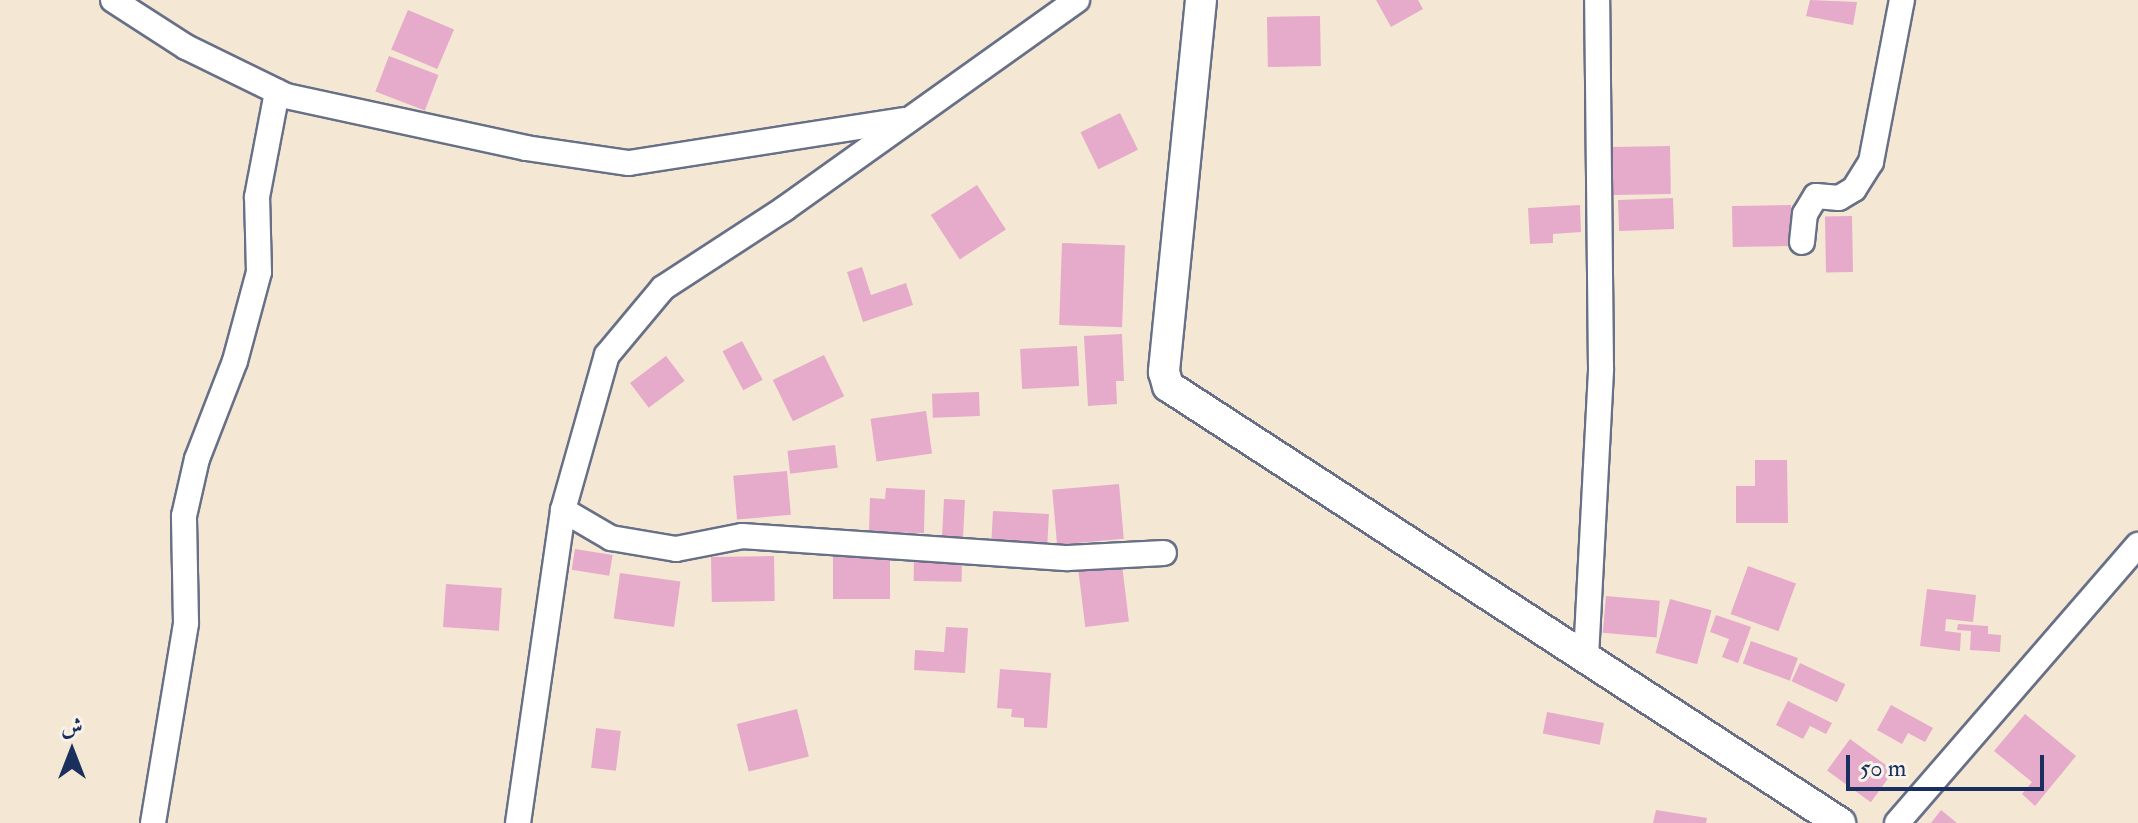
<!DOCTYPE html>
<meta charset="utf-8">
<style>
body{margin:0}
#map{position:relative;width:2138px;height:823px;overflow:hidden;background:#f4e8d4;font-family:"IM FELL Double Pica",Amiri,serif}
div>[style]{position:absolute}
.building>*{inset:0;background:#e6aaca;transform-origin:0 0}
.roads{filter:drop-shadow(2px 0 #677087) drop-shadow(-2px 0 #677087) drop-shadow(0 2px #677087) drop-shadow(0 -2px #677087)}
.minor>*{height:24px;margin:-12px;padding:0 12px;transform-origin:12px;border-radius:12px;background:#fff}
.tertiary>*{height:30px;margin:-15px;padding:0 15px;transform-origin:15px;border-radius:15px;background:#fff}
span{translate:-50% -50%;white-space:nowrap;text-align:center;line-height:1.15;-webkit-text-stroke:6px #f7f3e8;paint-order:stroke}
.north{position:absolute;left:32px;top:711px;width:80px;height:80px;-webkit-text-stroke:6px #f7f3e8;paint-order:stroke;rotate:0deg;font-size:22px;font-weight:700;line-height:32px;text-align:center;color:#1b2f5e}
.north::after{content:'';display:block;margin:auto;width:28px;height:36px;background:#1b2f5e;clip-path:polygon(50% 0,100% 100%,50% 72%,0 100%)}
.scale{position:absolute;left:1846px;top:755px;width:198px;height:36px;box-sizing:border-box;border:4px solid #1b2f5e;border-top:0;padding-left:10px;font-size:24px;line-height:28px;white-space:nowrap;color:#1b2f5e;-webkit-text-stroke:6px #f7f3e8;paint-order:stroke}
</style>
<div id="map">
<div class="building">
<div style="clip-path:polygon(1376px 0,1418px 0,1423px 9px,1391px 27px)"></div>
<div style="clip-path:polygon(1810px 0,1857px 2px,1853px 25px,1806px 16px)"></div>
<div style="left:408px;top:10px;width:50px;height:43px;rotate:23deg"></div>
<div style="left:1320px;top:16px;width:50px;height:53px;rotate:89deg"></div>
<div style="left:389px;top:56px;width:53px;height:38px;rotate:21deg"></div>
<div style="left:1120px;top:113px;width:41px;height:44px;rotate:64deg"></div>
<div style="left:1670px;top:146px;width:48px;height:58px;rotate:89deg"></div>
<div style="left:977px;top:185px;width:53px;height:55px;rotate:57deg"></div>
<div style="left:1673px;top:198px;width:31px;height:55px;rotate:88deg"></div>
<div style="clip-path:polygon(1580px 205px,1581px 232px,1553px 234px,1553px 243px,1530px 244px,1528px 208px)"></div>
<div style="left:1791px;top:205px;width:41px;height:59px;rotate:89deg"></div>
<div style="left:1852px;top:216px;width:56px;height:27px;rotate:89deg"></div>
<div style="left:1062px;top:243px;width:63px;height:82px;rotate:2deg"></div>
<div style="clip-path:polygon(862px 267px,871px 295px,906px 283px,913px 305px,863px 322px,847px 272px)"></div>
<div style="clip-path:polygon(1122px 334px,1124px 381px,1116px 381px,1117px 404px,1088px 406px,1084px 336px)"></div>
<div style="left:742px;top:341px;width:44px;height:22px;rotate:62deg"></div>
<div style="left:1077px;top:346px;width:40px;height:57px;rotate:87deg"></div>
<div style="left:824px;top:355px;width:46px;height:57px;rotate:64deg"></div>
<div style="left:666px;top:356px;width:31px;height:45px;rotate:53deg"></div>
<div style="left:979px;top:392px;width:24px;height:47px;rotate:88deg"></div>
<div style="left:926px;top:411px;width:43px;height:56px;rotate:82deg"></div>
<div style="left:835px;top:445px;width:23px;height:48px;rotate:83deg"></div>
<div style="clip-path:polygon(1755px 460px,1787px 460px,1788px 523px,1736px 523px,1736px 486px,1755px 486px)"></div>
<div style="left:787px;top:471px;width:44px;height:54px;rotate:85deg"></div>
<div style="left:1119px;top:484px;width:55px;height:67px;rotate:85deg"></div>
<div style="clip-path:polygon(886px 488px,925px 490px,924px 533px,869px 532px,870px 498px,885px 499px)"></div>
<div style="left:944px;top:499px;width:21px;height:41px;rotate:3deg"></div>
<div style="left:993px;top:511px;width:56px;height:36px;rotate:3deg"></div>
<div style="left:575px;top:549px;width:38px;height:21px;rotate:9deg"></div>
<div style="left:833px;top:555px;width:57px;height:44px"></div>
<div style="left:774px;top:556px;width:45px;height:63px;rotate:89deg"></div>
<div style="left:914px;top:558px;width:48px;height:23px;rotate:1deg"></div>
<div style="left:1122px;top:565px;width:57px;height:44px;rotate:83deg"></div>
<div style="left:1748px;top:566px;width:51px;height:51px;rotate:20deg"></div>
<div style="left:620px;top:573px;width:61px;height:46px;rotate:8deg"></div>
<div style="left:446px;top:584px;width:56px;height:43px;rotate:4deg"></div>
<div style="clip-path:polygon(1927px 589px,1976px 595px,1973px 622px,1946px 619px,1945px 631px,1961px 633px,1960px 651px,1920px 646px)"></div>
<div style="left:1606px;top:596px;width:54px;height:37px;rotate:5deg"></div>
<div style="left:1670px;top:599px;width:43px;height:56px;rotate:15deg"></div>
<div style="clip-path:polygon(1716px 615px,1751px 627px,1738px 663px,1722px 657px,1729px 639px,1710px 632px)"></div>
<div style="clip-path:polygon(1958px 624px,1988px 626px,1988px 634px,2001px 635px,2000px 652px,1970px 650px,1971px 631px,1957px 630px)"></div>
<div style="clip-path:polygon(946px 627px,968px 628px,965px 673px,914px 670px,915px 650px,944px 652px)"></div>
<div style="left:1751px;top:641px;width:50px;height:24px;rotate:20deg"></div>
<div style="left:1800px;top:663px;width:50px;height:20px;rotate:25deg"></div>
<div style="clip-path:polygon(1000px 669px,1051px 673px,1047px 728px,1024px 727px,1024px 718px,1011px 717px,1012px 709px,997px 708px)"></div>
<div style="clip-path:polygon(1788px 701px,1832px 723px,1826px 734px,1810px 726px,1803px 739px,1776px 725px)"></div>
<div style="clip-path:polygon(1891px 705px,1933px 728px,1925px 742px,1908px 733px,1902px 744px,1877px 730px)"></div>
<div style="left:797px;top:709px;width:49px;height:62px;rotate:76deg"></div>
<div style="left:1547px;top:712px;width:58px;height:22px;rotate:11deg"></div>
<div style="clip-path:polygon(2025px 714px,2076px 756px,2035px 806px,2022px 794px,2032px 782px,1994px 751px)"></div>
<div style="left:596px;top:728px;width:25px;height:40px;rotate:7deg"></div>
<div style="left:1850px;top:739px;width:54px;height:39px;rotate:36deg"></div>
<div style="clip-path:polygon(1656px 810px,1707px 818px,1706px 823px,1653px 823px)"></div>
<div style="clip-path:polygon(1941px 810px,1957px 823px,1931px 823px)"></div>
</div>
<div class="roads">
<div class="minor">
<div style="left:113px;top:0;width:87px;rotate:32.8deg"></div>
<div style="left:186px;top:47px;width:111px;rotate:26.1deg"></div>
<div style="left:286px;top:96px;width:246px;rotate:12.2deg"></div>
<div style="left:526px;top:148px;width:104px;rotate:8.3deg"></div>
<div style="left:629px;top:163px;width:278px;rotate:-8.9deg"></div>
<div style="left:1802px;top:242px;width:28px;rotate:-84deg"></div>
<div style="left:1805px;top:214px;width:21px;rotate:-59deg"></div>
<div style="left:1816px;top:196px;width:23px;rotate:5deg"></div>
<div style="left:1839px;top:198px;width:17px;rotate:-31deg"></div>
<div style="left:1854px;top:189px;width:32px;rotate:-58deg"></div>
<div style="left:1871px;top:162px;width:165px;rotate:-79.2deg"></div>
<div style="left:563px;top:510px;width:56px;rotate:30.3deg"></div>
<div style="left:611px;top:538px;width:66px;rotate:9.6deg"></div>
<div style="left:676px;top:549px;width:67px;rotate:-11.1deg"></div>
<div style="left:742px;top:536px;width:327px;rotate:3.9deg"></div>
<div style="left:1068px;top:558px;width:96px;rotate:-3deg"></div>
<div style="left:1586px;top:657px;width:289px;rotate:-87deg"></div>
<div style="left:1601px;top:368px;width:368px;rotate:-90.6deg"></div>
<div style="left:153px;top:823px;width:203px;rotate:-80.6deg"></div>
<div style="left:186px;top:623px;width:107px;rotate:-91.1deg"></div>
<div style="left:184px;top:516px;width:58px;rotate:-77.2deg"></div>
<div style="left:197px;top:459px;width:105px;rotate:-68.8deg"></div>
<div style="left:235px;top:361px;width:92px;rotate:-74.9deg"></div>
<div style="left:259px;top:272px;width:75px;rotate:-91.5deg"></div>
<div style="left:257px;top:197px;width:107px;rotate:-79.2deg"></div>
<div style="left:518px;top:823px;width:316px;rotate:-81.8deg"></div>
<div style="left:563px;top:510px;width:161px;rotate:-74.2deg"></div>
<div style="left:607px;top:355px;width:87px;rotate:-50.1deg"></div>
<div style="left:663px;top:288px;width:145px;rotate:-33.1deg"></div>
<div style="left:784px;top:209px;width:360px;rotate:-35.5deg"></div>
<div style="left:1897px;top:823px;width:368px;rotate:-49.1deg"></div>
</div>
<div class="tertiary">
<div style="left:1201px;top:0;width:374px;rotate:95.7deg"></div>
<div style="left:1164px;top:372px;width:15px;rotate:74deg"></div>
<div style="left:1168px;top:386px;width:802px;rotate:33.04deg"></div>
</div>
</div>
<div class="north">ش</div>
<div class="scale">50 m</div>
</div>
